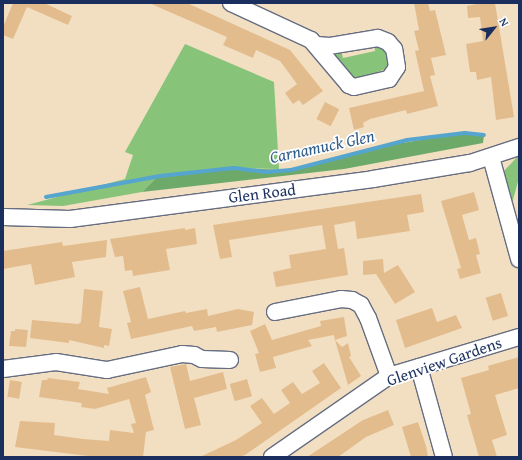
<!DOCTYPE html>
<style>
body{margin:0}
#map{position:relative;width:522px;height:460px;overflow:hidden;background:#f2dfc2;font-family:"Gentium Book Plus",serif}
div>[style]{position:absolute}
.green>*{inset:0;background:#87c47a}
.forest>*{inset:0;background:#6daa6a}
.stream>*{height:4px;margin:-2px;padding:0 2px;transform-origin:2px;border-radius:2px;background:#55a5cf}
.building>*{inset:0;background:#e3bc8e;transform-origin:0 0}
.roads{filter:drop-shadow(1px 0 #666d81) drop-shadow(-1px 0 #666d81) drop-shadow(0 1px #666d81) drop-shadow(0 -1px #666d81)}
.minor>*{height:16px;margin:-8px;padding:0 8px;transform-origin:8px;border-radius:8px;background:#fff}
span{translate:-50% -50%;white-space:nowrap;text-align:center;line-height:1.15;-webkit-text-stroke:3.5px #fff;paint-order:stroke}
.street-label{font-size:16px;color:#1b2f5e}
.water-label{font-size:17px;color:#325e8b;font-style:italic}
.frame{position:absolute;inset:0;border:4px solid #1b2f5e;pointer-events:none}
.north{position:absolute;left:474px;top:8px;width:40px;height:40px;-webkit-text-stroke:3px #fff;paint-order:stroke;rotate:60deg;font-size:11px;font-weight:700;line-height:16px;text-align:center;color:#1b2f5e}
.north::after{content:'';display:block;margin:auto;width:14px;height:18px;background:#1b2f5e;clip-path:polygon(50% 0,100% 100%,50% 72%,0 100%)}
</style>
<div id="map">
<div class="green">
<div style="clip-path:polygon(374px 43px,383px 44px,392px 57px,388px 68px,355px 81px,332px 53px,341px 50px,343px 58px,375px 51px)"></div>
<div style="clip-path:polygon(185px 44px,274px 82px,279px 169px,237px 168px,158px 176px,142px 192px,63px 206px,27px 205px,125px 179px,133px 155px,125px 152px)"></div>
<div style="clip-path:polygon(519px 155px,519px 178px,511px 207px,502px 173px)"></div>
</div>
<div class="forest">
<div style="clip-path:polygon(463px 133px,484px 135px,483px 143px,344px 169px,142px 192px,158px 176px,234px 168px,291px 170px,334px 160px,372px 148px)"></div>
</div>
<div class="stream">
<div style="left:46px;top:197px;width:116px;rotate:-10.4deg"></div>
<div style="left:160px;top:176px;width:74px;rotate:-6.2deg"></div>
<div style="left:234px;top:168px;width:33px;rotate:7deg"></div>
<div style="left:267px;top:172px;width:24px;rotate:-5deg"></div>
<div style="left:291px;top:170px;width:120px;rotate:-14.5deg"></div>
<div style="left:407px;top:140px;width:58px;rotate:-6.9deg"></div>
<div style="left:465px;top:133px;width:19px;rotate:6deg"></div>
</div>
<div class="building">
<div style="clip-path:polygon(13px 3px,44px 3px,72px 16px,68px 25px,27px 7px,13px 39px,3px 35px,3px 27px)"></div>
<div style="clip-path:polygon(149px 3px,187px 3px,290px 50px,323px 91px,303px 105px,299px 100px,293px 104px,285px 93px,297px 84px,280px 61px,256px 50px,253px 58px,223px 45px,227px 37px)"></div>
<div style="clip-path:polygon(414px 3px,428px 3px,430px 11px,435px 10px,446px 55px,431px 58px,435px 75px,430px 76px,438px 106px,407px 114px,406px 110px,370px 119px,363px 123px,364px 127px,354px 130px,349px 108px,424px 91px,415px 51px,419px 50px,414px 31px,419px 30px)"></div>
<div style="clip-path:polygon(481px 3px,495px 3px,514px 117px,496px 120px,491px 77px,477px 80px,476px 72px,470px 72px,466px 44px,483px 41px,480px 17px,468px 18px,467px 6px)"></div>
<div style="left:325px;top:102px;width:16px;height:19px;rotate:27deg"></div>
<div style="clip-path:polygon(474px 192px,479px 210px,462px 215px,469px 240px,476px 238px,480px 254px,476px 255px,481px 273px,460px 279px,457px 269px,461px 268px,441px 201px)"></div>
<div style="clip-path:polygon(421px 194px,424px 212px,407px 215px,410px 231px,357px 239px,355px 221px,334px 225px,338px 249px,344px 248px,348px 275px,276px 287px,273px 272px,291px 268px,289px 255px,326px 249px,322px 225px,229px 240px,232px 257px,220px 259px,213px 225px)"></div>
<div style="clip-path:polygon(185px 228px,185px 230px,195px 228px,197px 244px,166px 249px,170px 270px,133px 276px,132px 270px,125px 271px,123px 256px,115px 257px,110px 239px)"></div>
<div style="clip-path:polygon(107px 240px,106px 257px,72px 262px,75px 277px,35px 285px,31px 264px,3px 269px,3px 251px,62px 242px,63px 246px)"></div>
<div style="clip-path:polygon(383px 259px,384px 273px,398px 265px,415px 292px,395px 304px,376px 274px,363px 275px,363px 261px)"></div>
<div style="clip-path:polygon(140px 287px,148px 319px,185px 311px,186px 313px,207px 309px,208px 316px,238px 309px,254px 312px,252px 325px,217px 332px,216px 327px,194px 331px,192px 326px,131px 339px,127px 323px,131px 322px,123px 291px)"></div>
<div style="clip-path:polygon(84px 289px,103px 291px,99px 327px,112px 329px,109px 346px,104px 345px,104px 348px,69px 340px,69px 343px,30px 338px,32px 320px,78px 324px,81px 322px)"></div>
<div style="left:501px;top:293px;width:24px;height:16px;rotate:73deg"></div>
<div style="clip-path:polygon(432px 308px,437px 322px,456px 315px,462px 328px,405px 348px,396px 320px)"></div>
<div style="clip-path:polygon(344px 317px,347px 336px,335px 340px,334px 335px,308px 340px,312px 346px,273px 357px,276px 368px,260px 372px,255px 354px,259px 353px,250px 331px,265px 324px,272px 340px,321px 326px,320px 321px)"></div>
<div style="clip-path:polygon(15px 329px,28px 330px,26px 347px,9px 346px,11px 331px,15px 331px)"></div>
<div style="clip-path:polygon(335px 340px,342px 347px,348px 343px,351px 356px,349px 357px,361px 376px,348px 385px)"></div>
<div style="clip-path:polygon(519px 357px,519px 388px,495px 395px,507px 435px,492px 440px,497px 457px,479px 457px,467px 415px,471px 414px,461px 378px,489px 370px,488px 366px)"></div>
<div style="clip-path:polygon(324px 363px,341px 388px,245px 455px,239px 457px,200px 457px,236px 440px,262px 423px,250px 406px,262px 398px,274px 414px,290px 403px,281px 390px,293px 382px,302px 394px,320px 383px,312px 371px)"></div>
<div style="clip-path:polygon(186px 364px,190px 381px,223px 372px,227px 389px,194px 398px,201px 425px,185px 429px,170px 367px)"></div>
<div style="clip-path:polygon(146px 377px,151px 392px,145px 395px,154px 430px,146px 432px,143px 457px,96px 457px,15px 447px,20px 421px,55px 423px,54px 435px,83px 439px,109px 441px,110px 430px,134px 433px,131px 424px,136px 423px,129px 399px,95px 409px,81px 407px,82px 403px,39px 397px,42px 380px,47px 380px,48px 378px,80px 382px,78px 389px,109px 394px,107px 388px)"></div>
<div style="left:247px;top:379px;width:18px;height:18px;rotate:74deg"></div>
<div style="left:10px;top:380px;width:12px;height:17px;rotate:9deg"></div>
<div style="clip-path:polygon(388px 410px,394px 425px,366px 437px,338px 457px,307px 457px,363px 420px)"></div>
<div style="clip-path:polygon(418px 422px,426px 446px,428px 457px,411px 457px,402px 427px)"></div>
</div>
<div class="roads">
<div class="minor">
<div style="left:231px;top:3px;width:88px;rotate:24.8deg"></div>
<div style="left:311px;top:40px;width:59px;rotate:49.8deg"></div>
<div style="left:349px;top:85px;width:5px;rotate:22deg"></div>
<div style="left:354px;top:87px;width:36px;rotate:-13deg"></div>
<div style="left:389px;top:79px;width:14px;rotate:-56deg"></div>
<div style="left:397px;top:67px;width:18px;rotate:-99deg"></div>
<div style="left:394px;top:49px;width:9px;rotate:-131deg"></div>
<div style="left:388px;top:42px;width:11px;rotate:-158deg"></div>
<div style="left:378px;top:38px;width:50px;rotate:170.7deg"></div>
<div style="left:329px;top:46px;width:12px;rotate:-175deg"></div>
<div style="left:491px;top:157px;width:106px;rotate:74.6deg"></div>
<div style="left:3px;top:217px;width:67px;rotate:1.7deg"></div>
<div style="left:70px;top:219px;width:306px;rotate:-7.5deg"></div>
<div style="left:373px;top:179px;width:98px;rotate:-9.4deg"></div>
<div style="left:470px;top:163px;width:52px;rotate:-18.1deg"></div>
<div style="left:275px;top:312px;width:67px;rotate:-11.1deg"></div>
<div style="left:341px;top:299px;width:11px;rotate:5deg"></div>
<div style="left:352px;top:300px;width:10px;rotate:29deg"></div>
<div style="left:361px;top:305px;width:15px;rotate:62deg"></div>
<div style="left:368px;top:318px;width:62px;rotate:70.1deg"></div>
<div style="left:419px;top:367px;width:93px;rotate:74.5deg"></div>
<div style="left:3px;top:369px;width:53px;rotate:-7.5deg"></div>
<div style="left:56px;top:362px;width:52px;rotate:8.9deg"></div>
<div style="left:107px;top:370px;width:77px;rotate:-12deg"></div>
<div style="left:182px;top:354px;width:12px;rotate:5deg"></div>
<div style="left:194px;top:355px;width:9px;rotate:27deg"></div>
<div style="left:202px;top:359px;width:28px;rotate:2deg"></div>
<div style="left:272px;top:457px;width:142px;rotate:-34.7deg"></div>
<div style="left:389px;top:376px;width:136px;rotate:-16.7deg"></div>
</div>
</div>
<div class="street-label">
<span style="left:262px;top:193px;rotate:-7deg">Glen Road</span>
<span style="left:444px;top:361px;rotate:-19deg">Glenview Gardens</span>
</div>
<div class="water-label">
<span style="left:322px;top:146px;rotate:-12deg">Carnamuck Glen</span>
</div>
<div class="frame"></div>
<div class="north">N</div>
</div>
